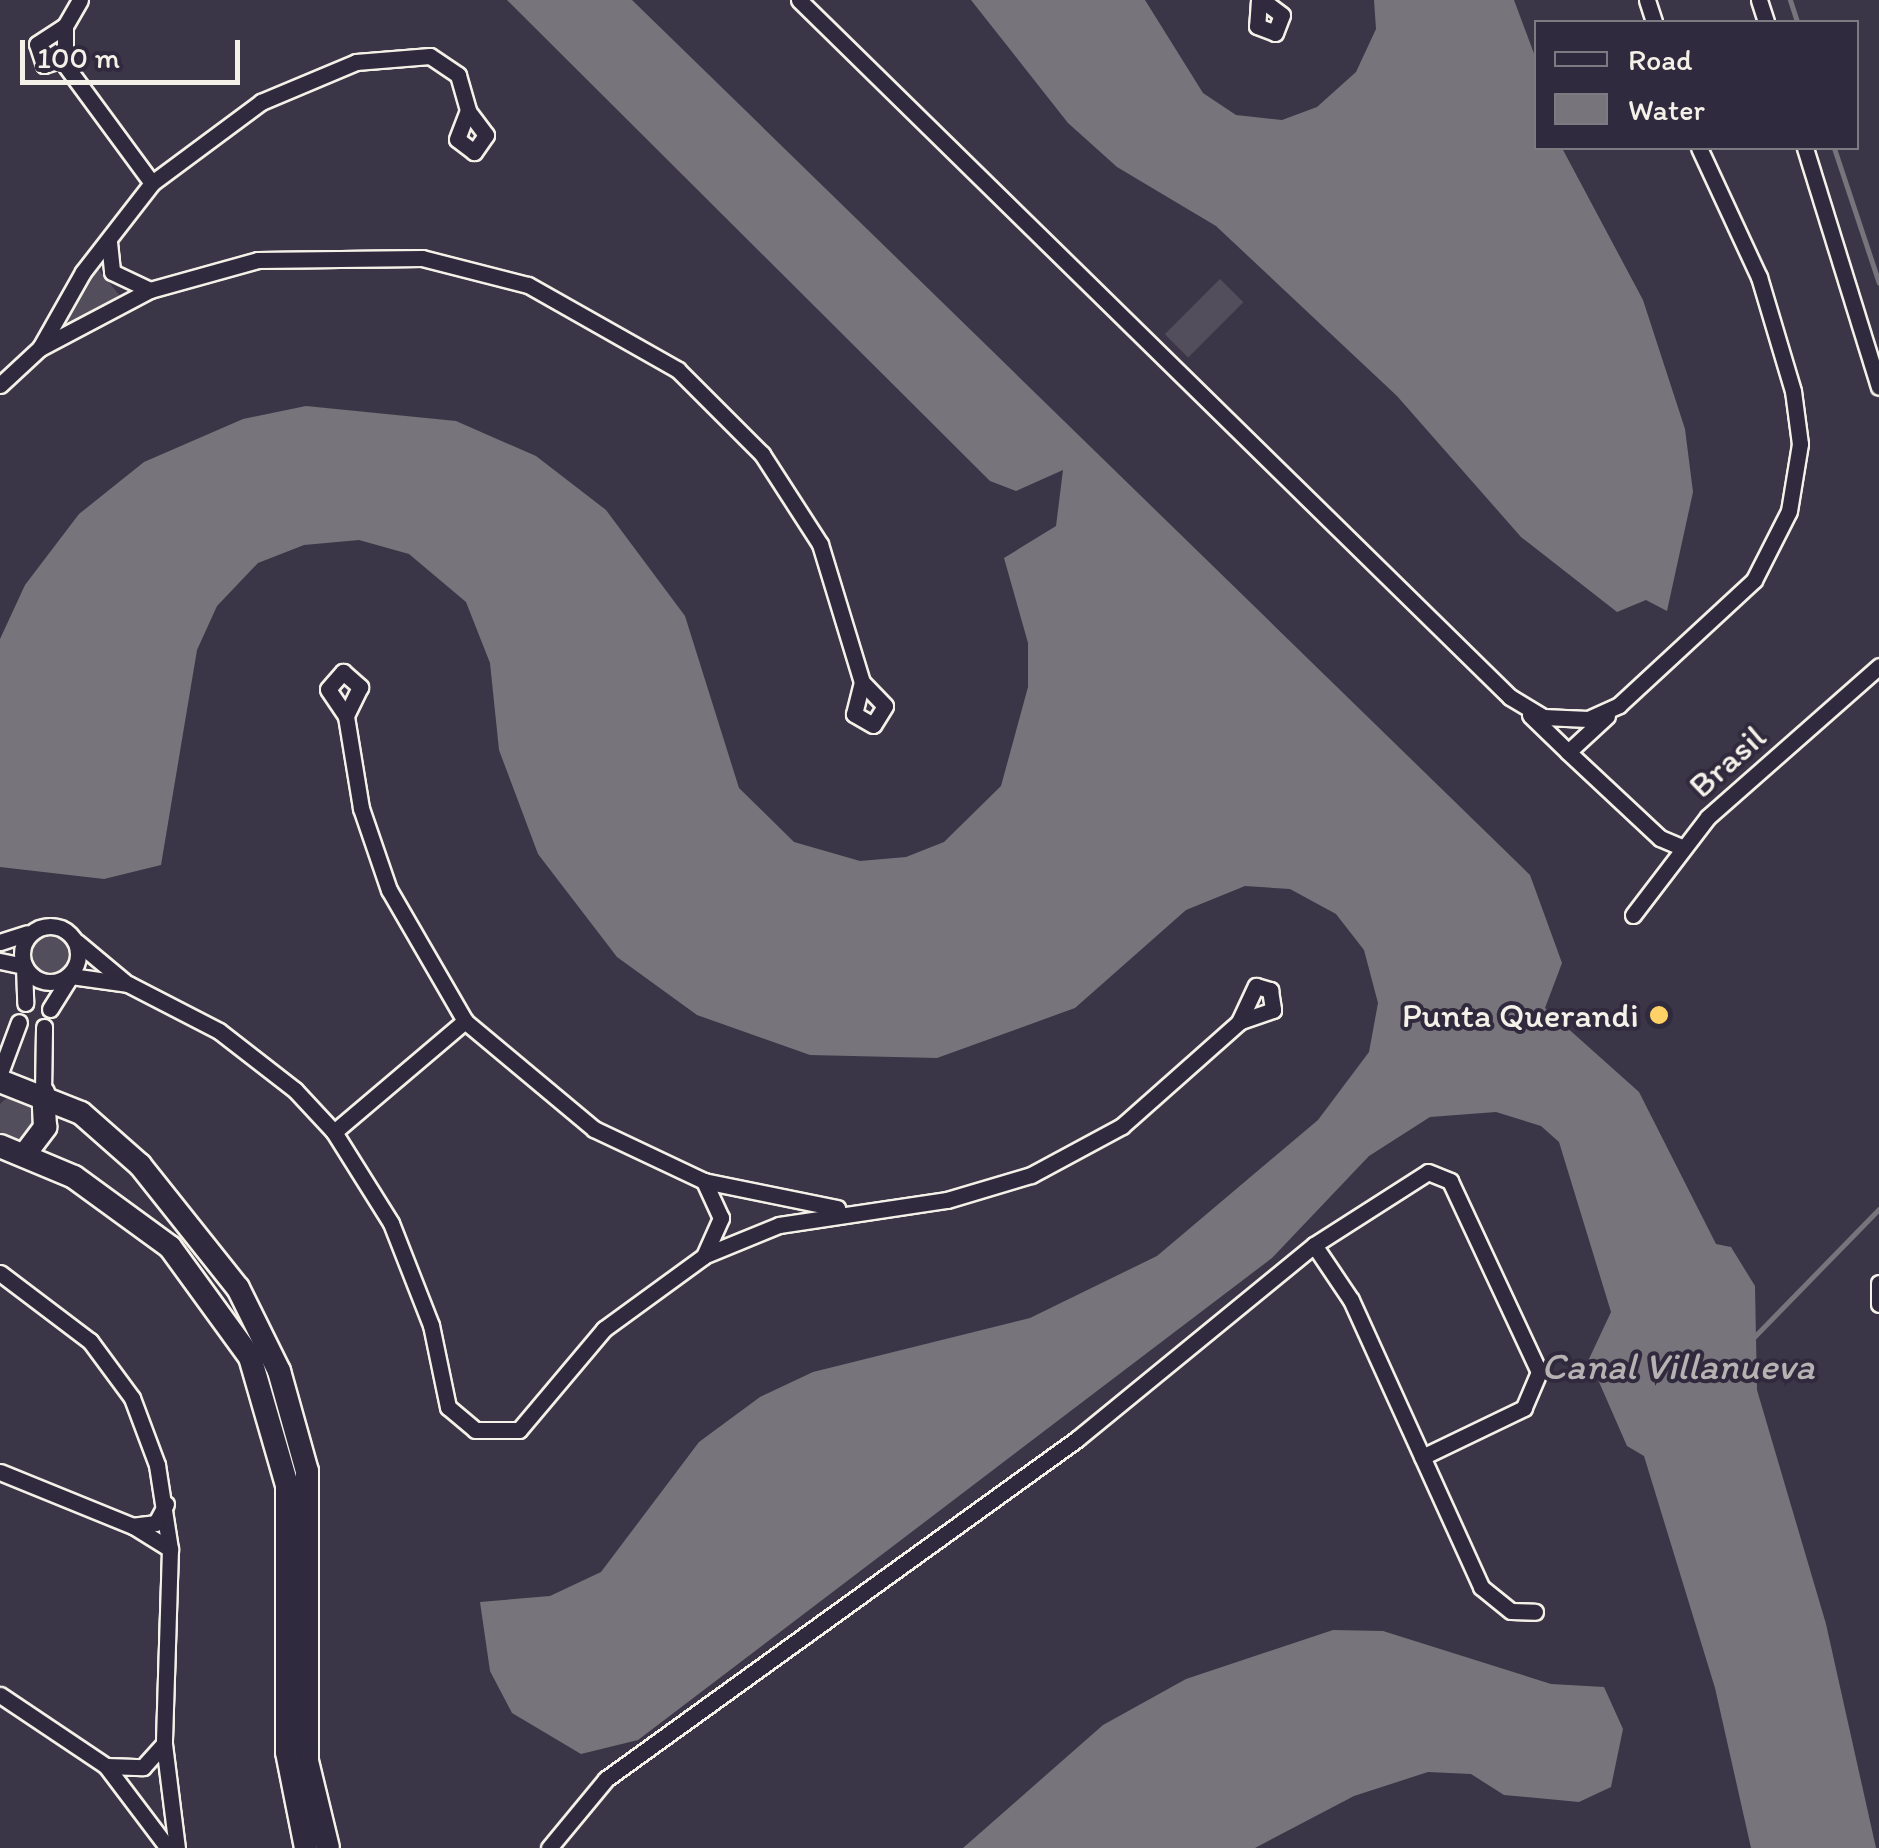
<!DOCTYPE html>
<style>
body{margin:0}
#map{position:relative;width:1879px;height:1848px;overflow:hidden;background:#3b3647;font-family:Itim,sans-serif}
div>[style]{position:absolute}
.green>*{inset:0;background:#534e5c;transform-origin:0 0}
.round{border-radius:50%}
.water>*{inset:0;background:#78747b}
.stream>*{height:5px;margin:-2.5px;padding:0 2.5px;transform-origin:2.5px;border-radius:2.5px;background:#78747b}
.roads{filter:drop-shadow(2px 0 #f4f1e8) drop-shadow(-2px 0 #f4f1e8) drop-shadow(0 2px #f4f1e8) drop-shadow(0 -2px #f4f1e8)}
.street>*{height:15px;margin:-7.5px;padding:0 7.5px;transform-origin:7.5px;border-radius:7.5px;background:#2f2a3d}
.street>.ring{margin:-7.5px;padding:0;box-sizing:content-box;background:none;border:15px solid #2f2a3d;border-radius:50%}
.secondary>*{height:22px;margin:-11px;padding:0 11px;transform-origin:11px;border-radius:11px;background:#2f2a3d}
.dots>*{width:28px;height:28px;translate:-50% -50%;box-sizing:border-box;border:5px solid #2f2a3d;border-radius:50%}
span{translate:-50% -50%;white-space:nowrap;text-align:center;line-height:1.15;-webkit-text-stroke:8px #2f2a3d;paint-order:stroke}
.street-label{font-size:35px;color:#f4f1e8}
.poi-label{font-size:35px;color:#f4f1e8}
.right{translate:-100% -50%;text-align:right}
.water-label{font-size:38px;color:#b6b2b2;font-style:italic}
.legend{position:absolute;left:1534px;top:20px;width:325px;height:130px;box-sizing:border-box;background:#2f2a3d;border:2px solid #7e7a81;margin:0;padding:12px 18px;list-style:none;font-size:30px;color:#f4f1e8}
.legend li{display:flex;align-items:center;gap:20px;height:50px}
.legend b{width:50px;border:2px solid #7e7a81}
.scale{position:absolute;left:20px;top:40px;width:220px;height:45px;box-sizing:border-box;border:5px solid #f4f1e8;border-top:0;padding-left:12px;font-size:30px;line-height:35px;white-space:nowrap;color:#f4f1e8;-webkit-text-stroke:8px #2f2a3d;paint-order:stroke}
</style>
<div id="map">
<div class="green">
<div style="clip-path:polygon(94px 264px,120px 296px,66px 325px,61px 321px)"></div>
<div style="left:1220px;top:279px;width:33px;height:78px;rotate:45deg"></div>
<div class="round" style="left:27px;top:932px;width:42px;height:42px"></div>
<div class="round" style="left:-5px;top:1096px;width:44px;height:44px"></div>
</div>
<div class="water">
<div style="clip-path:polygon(507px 0,632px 0,1530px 875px,1562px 963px,1545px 1008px,1639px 1092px,1716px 1244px,1731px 1247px,1755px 1286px,1757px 1390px,1826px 1624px,1876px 1848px,1751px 1848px,1715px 1688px,1644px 1456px,1627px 1446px,1589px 1359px,1611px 1312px,1559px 1142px,1541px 1126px,1496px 1112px,1430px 1117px,1369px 1156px,1272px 1258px,638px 1740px,581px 1754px,512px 1713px,490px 1671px,480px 1602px,550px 1596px,601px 1572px,699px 1442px,760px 1397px,813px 1372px,1030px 1318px,1157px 1256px,1318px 1120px,1369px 1052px,1378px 1003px,1364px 950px,1336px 914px,1290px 889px,1245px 886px,1186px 910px,1075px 1008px,937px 1058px,810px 1055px,697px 1015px,617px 957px,538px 854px,499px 750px,490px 663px,466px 602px,409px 554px,359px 540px,304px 545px,258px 563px,217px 606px,197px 650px,161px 865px,104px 879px,0 867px,0 639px,25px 585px,79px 514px,144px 462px,243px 419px,306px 406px,456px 421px,536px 456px,606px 510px,685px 616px,739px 788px,794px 842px,860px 861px,906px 857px,944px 842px,1001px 786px,1028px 687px,1028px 643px,1004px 558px,1056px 526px,1063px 470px,1016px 491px,990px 481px)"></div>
<div style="clip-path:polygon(971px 0,1145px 0,1203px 93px,1236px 115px,1282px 120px,1317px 107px,1356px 72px,1376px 29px,1374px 0,1514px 0,1536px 59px,1536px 148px,1562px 148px,1643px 300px,1685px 429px,1693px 492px,1667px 611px,1646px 600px,1617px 612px,1521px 537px,1397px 396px,1216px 226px,1117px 167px,1068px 123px)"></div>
<div style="clip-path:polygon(1333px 1630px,1383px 1631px,1551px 1684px,1604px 1687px,1623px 1729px,1611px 1787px,1579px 1802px,1504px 1795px,1471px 1774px,1428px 1772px,1354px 1796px,1255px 1848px,963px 1848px,1103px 1725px,1186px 1679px)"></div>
</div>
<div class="stream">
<div style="left:1790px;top:0;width:23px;rotate:72deg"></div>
<div style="left:1834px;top:148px;width:142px;rotate:71.6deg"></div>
<div style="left:1752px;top:1339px;width:182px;rotate:-45.7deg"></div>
</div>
<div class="roads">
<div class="street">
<div style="left:799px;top:0;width:996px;rotate:44.43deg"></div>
<div style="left:1510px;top:697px;width:39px;rotate:31deg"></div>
<div style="left:1543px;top:717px;width:45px;rotate:2.5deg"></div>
<div style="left:1588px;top:719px;width:34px;rotate:-24deg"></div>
<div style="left:1619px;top:705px;width:184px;rotate:-42.8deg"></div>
<div style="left:1754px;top:580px;width:77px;rotate:-63.1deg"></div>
<div style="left:1789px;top:511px;width:68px;rotate:-80.7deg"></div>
<div style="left:1800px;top:444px;width:53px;rotate:-97.5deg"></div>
<div style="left:1793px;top:391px;width:119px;rotate:-106.6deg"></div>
<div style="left:1759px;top:277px;width:142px;rotate:-114.9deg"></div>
<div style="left:1259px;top:0;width:26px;rotate:94deg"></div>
<div style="left:1257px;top:26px;width:19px;rotate:21deg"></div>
<div style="left:1275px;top:33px;width:19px;rotate:-69deg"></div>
<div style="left:1282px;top:15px;width:25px;rotate:-143deg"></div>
<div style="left:1647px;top:0;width:23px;rotate:72deg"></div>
<div style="left:1759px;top:0;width:23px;rotate:72deg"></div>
<div style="left:65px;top:26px;width:32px;rotate:90deg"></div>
<div style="left:65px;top:58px;width:22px;rotate:162deg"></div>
<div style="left:44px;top:65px;width:22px;rotate:-108deg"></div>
<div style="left:37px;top:44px;width:33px;rotate:-33deg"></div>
<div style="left:65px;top:26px;width:30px;rotate:-60deg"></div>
<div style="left:63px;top:62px;width:150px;rotate:53.7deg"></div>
<div style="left:468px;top:111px;width:30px;rotate:53deg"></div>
<div style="left:486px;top:135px;width:21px;rotate:125deg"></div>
<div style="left:474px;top:152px;width:21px;rotate:-143deg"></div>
<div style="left:457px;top:139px;width:30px;rotate:-69deg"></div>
<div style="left:1805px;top:148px;width:250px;rotate:72.8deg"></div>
<div style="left:109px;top:242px;width:30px;rotate:84deg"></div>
<div style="left:112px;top:272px;width:42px;rotate:25.3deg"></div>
<div style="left:40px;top:348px;width:124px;rotate:-27.8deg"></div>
<div style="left:150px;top:290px;width:112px;rotate:-15.5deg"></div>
<div style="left:258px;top:260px;width:164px;rotate:-0.7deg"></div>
<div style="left:422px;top:258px;width:109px;rotate:14.3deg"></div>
<div style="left:528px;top:285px;width:172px;rotate:29.5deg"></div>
<div style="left:678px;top:370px;width:119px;rotate:45deg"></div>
<div style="left:762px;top:454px;width:107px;rotate:57.2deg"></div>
<div style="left:820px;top:544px;width:144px;rotate:73.1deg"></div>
<div style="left:0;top:385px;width:54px;rotate:-42.8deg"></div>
<div style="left:40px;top:348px;width:87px;rotate:-60.5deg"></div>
<div style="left:83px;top:272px;width:113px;rotate:-52.2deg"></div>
<div style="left:152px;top:183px;width:136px;rotate:-36.6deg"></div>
<div style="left:261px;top:102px;width:103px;rotate:-22.8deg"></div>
<div style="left:356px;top:62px;width:74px;rotate:-4.6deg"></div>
<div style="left:430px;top:56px;width:34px;rotate:34deg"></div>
<div style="left:458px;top:75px;width:37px;rotate:74deg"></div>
<div style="left:343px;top:672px;width:23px;rotate:41deg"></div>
<div style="left:360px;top:687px;width:32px;rotate:116deg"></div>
<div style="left:346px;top:716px;width:32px;rotate:-124deg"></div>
<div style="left:328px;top:689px;width:23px;rotate:-49deg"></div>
<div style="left:862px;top:682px;width:33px;rotate:46deg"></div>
<div style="left:885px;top:706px;width:22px;rotate:122deg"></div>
<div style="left:873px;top:725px;width:22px;rotate:-150deg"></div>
<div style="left:854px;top:714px;width:33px;rotate:-76deg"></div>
<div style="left:1530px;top:715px;width:53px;rotate:44.2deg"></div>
<div style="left:1568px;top:752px;width:53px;rotate:-42.7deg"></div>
<div style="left:1568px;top:752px;width:126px;rotate:43.1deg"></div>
<div style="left:1660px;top:838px;width:25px;rotate:23deg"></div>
<div style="left:1633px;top:915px;width:123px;rotate:-52.6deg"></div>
<div style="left:1708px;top:817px;width:228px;rotate:-41.4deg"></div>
<div class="ring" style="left:22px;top:926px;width:41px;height:41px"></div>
<div style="left:0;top:942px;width:28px;rotate:-18deg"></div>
<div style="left:77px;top:942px;width:62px;rotate:39.8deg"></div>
<div style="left:0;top:961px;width:25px;rotate:12deg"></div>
<div style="left:24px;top:966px;width:37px;rotate:88deg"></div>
<div style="left:1256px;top:986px;width:15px;rotate:16deg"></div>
<div style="left:1270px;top:990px;width:20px;rotate:81deg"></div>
<div style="left:1273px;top:1010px;width:36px;rotate:161deg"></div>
<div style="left:1239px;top:1022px;width:40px;rotate:-65deg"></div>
<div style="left:50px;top:1009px;width:39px;rotate:-58deg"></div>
<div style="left:71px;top:976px;width:58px;rotate:8deg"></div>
<div style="left:128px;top:984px;width:102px;rotate:27.3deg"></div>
<div style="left:219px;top:1031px;width:96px;rotate:37.8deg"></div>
<div style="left:295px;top:1090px;width:57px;rotate:47.1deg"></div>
<div style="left:334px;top:1132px;width:107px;rotate:57.9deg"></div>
<div style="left:391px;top:1223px;width:110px;rotate:68.6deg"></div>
<div style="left:431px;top:1325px;width:84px;rotate:78.3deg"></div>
<div style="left:448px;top:1407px;width:35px;rotate:40deg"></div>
<div style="left:475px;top:1430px;width:44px"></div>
<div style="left:519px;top:1430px;width:132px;rotate:-49.9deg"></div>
<div style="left:604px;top:1329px;width:124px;rotate:-36.1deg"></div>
<div style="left:704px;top:1256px;width:42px;rotate:-65.9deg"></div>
<div style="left:721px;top:1218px;width:41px;rotate:-114.7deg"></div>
<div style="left:704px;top:1181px;width:122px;rotate:-154.7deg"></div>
<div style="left:594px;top:1129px;width:168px;rotate:-140.1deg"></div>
<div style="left:465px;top:1021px;width:151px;rotate:-120.1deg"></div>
<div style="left:389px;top:890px;width:87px;rotate:-108.9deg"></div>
<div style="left:361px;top:808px;width:93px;rotate:-99.3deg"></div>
<div style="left:0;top:1073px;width:54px;rotate:-69.6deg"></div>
<div style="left:43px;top:1093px;width:66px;rotate:-89.1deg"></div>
<div style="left:334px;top:1132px;width:172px;rotate:-40.3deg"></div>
<div style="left:704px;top:1181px;width:136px;rotate:11.5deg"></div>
<div style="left:1314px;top:1245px;width:135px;rotate:-32.6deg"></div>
<div style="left:1428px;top:1172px;width:24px;rotate:22deg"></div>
<div style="left:1450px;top:1181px;width:211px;rotate:65deg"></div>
<div style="left:1539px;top:1372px;width:39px;rotate:113deg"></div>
<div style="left:1524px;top:1408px;width:113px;rotate:154.3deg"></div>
<div style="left:708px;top:1254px;width:77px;rotate:-22.2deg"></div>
<div style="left:779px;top:1225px;width:170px;rotate:-8.5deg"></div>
<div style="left:947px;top:1200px;width:88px;rotate:-16.6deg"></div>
<div style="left:1031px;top:1175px;width:103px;rotate:-28.3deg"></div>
<div style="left:1122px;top:1126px;width:157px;rotate:-41.6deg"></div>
<div style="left:0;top:1273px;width:113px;rotate:37.1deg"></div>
<div style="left:90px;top:1341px;width:71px;rotate:53.6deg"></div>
<div style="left:132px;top:1398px;width:72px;rotate:69.5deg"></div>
<div style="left:157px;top:1465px;width:85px;rotate:81.2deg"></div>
<div style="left:170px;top:1549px;width:195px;rotate:91.8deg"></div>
<div style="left:164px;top:1744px;width:105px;rotate:82.9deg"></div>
<div style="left:1879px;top:1283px;width:21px;rotate:90deg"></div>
<div style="left:0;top:1472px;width:144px;rotate:22.1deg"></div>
<div style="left:166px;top:1504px;width:21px;rotate:118deg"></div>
<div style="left:156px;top:1523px;width:23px;rotate:173deg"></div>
<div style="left:133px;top:1526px;width:44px;rotate:31.9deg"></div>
<div style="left:0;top:1695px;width:128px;rotate:33.8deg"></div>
<div style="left:106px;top:1766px;width:103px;rotate:52.9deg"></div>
<div style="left:106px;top:1766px;width:37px;rotate:2deg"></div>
<div style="left:143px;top:1767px;width:31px;rotate:-48deg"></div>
<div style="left:549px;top:1848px;width:89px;rotate:-50.4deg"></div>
<div style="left:606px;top:1779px;width:581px;rotate:-35.82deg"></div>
<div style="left:1077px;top:1439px;width:306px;rotate:-39.3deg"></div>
<div style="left:1314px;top:1245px;width:66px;rotate:56.1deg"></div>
<div style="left:1351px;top:1300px;width:315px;rotate:65.6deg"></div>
<div style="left:1481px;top:1587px;width:38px;rotate:39deg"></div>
<div style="left:1511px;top:1611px;width:24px;rotate:2deg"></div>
</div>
<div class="secondary">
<div style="left:0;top:1081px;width:87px;rotate:21.6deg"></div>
<div style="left:81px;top:1113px;width:79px;rotate:41.4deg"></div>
<div style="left:140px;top:1165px;width:157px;rotate:51.5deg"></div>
<div style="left:238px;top:1288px;width:93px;rotate:63.7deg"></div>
<div style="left:279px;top:1371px;width:104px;rotate:74.4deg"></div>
<div style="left:307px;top:1471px;width:290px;rotate:90deg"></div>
<div style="left:307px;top:1761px;width:89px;rotate:76.4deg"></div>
<div style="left:0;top:1146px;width:80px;rotate:22.7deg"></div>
<div style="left:74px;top:1177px;width:119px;rotate:36.1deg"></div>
<div style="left:170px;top:1247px;width:136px;rotate:54deg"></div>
<div style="left:250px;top:1357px;width:133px;rotate:73.9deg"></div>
<div style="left:287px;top:1485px;width:267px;rotate:90deg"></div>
<div style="left:287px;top:1752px;width:98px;rotate:78.8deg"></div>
<div style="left:25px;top:1154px;width:34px;rotate:-53deg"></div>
<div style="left:45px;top:1127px;width:34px;rotate:-93deg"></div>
</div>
</div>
<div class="dots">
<div style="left:1659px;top:1015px;background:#ffd166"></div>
</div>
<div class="street-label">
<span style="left:1727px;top:761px;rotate:-42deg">Brasil</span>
</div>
<div class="poi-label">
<span class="right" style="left:1639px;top:1015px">Punta Querandi</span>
</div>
<div class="water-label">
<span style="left:1678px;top:1367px">Canal Villanueva</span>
</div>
<ul class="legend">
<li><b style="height:12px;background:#2f2a3d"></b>Road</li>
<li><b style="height:28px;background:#78747b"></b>Water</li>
</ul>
<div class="scale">100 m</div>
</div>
